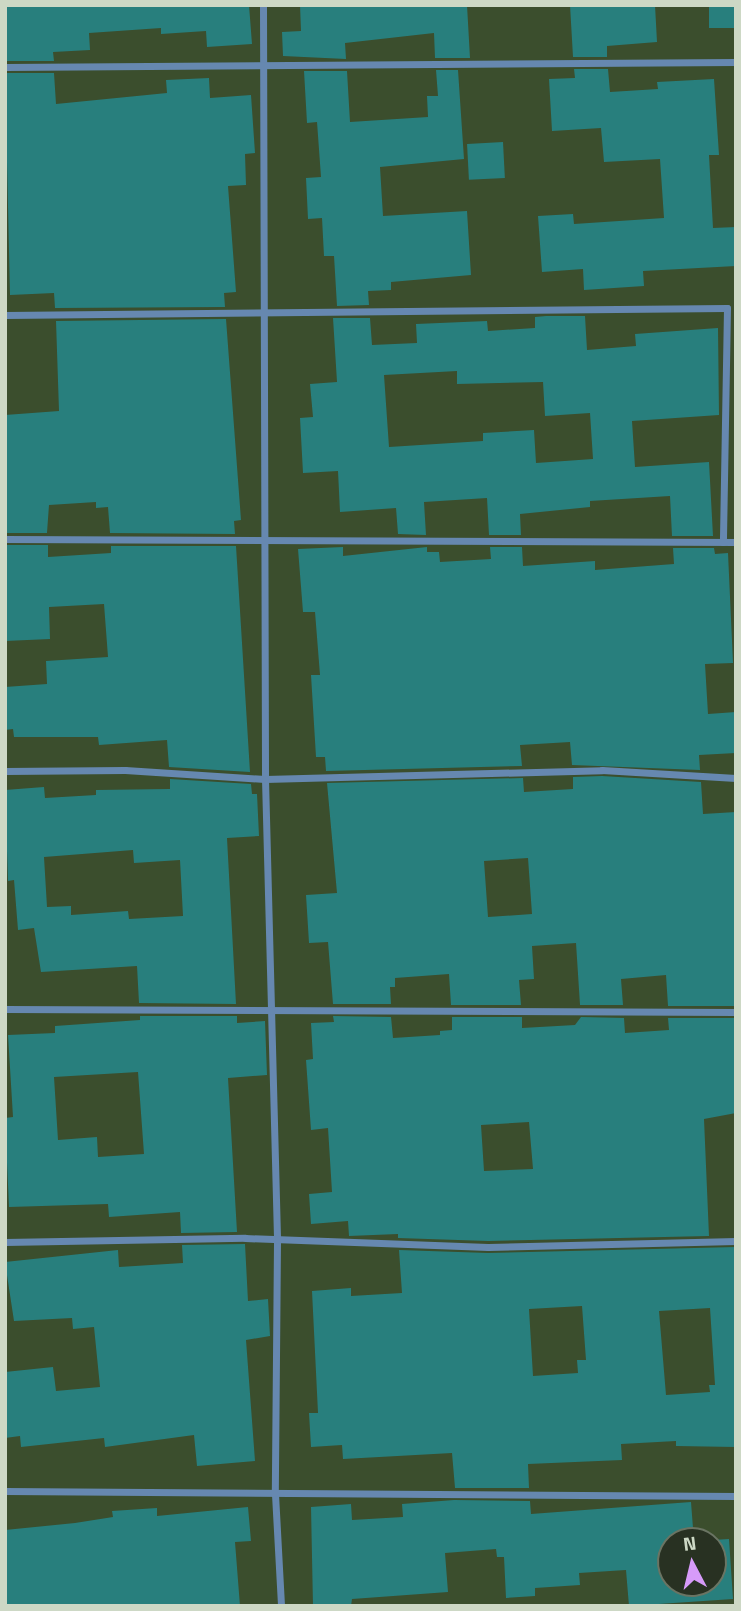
<!DOCTYPE html>
<style>
body{margin:0}
#map{position:relative;width:741px;height:1611px;overflow:hidden;background:#3b4e2d;font-family:"Titillium Web",sans-serif}
div>[style]{position:absolute}
.building>*{inset:0;background:#287f7d;transform-origin:0 0}
.street>*{height:7px;margin:-3.5px;padding:0 3.5px;transform-origin:3.5px;border-radius:3.5px;background:#6688b0}
span{translate:-50% -50%;white-space:nowrap;text-align:center;line-height:1.15;-webkit-text-stroke:6px #283122;paint-order:stroke}
.frame{position:absolute;inset:0;border:7px solid #cdd8c5;pointer-events:none}
.north{position:absolute;left:657px;top:1527px;width:70px;height:70px;box-sizing:border-box;background:#283122;border:2px solid #6a7463;border-radius:50%;rotate:353deg;font-size:19px;font-weight:700;line-height:28px;text-align:center;color:#cdd8c5}
.north::after{content:'';display:block;margin:auto;width:24px;height:32px;background:#d79bf9;clip-path:polygon(50% 0,100% 100%,50% 72%,0 100%)}
</style>
<div id="map">
<div class="building">
<div style="clip-path:polygon(5px 5px,249px 5px,252px 44px,207px 47px,206px 31px,161px 34px,161px 28px,89px 33px,90px 50px,53px 52px,54px 61px,5px 61px)"></div>
<div style="clip-path:polygon(300px 5px,467px 5px,470px 58px,435px 58px,434px 33px,345px 43px,346px 59px,283px 56px,282px 32px,301px 31px)"></div>
<div style="clip-path:polygon(570px 5px,655px 5px,657px 42px,607px 46px,607px 57px,573px 57px)"></div>
<div style="left:709px;top:5px;width:27px;height:23px"></div>
<div style="clip-path:polygon(574px 69px,608px 69px,610px 92px,658px 89px,657px 82px,714px 79px,719px 155px,709px 155px,713px 228px,736px 227px,736px 266px,643px 271px,644px 286px,584px 290px,583px 269px,542px 272px,538px 216px,573px 214px,574px 224px,664px 218px,660px 159px,604px 162px,601px 128px,552px 131px,549px 79px,575px 78px)"></div>
<div style="clip-path:polygon(436px 70px,458px 70px,464px 159px,380px 167px,383px 216px,467px 211px,471px 275px,391px 282px,391px 290px,368px 291px,369px 305px,337px 306px,334px 256px,324px 256px,322px 218px,308px 219px,306px 178px,321px 177px,317px 122px,307px 123px,304px 71px,347px 71px,350px 122px,428px 117px,427px 96px,438px 96px)"></div>
<div style="clip-path:polygon(5px 73px,54px 73px,56px 104px,167px 93px,166px 80px,209px 78px,210px 98px,251px 95px,255px 153px,245px 154px,246px 185px,228px 186px,236px 292px,224px 293px,225px 307px,55px 308px,54px 293px,10px 295px)"></div>
<div style="left:503px;top:142px;width:36px;height:36px;rotate:87deg"></div>
<div style="clip-path:polygon(evenodd,546px 316px,585px 316px,587px 350px,636px 346px,635px 334px,718px 328px,719px 415px,632px 421px,635px 467px,709px 462px,713px 536px,672px 536px,670px 496px,590px 501px,590px 507px,520px 514px,521px 535px,489px 535px,487px 498px,424px 502px,426px 535px,398px 534px,396px 508px,340px 512px,338px 471px,303px 473px,300px 418px,313px 417px,310px 384px,337px 382px,333px 318px,370px 318px,372px 345px,417px 343px,416px 324px,487px 321px,488px 331px,535px 328px,535px 317px,546px 316px,457px 371px,457px 384px,543px 382px,545px 416px,590px 413px,593px 459px,536px 463px,534px 430px,483px 433px,483px 441px,389px 447px,384px 375px,457px 371px)"></div>
<div style="clip-path:polygon(226px 319px,241px 520px,234px 521px,235px 534px,110px 533px,108px 507px,96px 508px,96px 502px,49px 505px,47px 533px,5px 533px,5px 415px,59px 411px,56px 321px)"></div>
<div style="clip-path:polygon(5px 545px,48px 545px,48px 557px,111px 553px,111px 546px,236px 546px,250px 772px,169px 767px,167px 740px,99px 745px,98px 737px,14px 737px,13px 729px,5px 730px,5px 687px,47px 684px,46px 661px,108px 657px,104px 604px,49px 607px,50px 639px,5px 641px)"></div>
<div style="clip-path:polygon(343px 547px,343px 556px,427px 547px,427px 552px,439px 552px,440px 562px,491px 559px,490px 547px,522px 547px,523px 566px,595px 561px,595px 570px,674px 564px,673px 548px,714px 548px,715px 554px,728px 553px,733px 663px,705px 664px,708px 714px,736px 712px,736px 753px,699px 755px,700px 770px,572px 765px,570px 742px,520px 745px,522px 766px,326px 771px,325px 757px,316px 757px,311px 675px,320px 675px,315px 612px,303px 612px,298px 549px)"></div>
<div style="clip-path:polygon(evenodd,602px 776px,701px 782px,703px 814px,736px 812px,736px 1006px,668px 1006px,666px 975px,621px 979px,623px 1005px,580px 1005px,576px 943px,532px 946px,534px 979px,519px 980px,521px 1005px,451px 1005px,449px 974px,395px 978px,395px 987px,390px 987px,391px 1004px,333px 1004px,328px 942px,309px 943px,306px 895px,337px 893px,327px 783px,523px 778px,524px 792px,573px 789px,573px 777px,602px 776px,528px 858px,532px 914px,488px 917px,484px 861px,528px 858px)"></div>
<div style="clip-path:polygon(evenodd,170px 779px,251px 784px,252px 794px,257px 794px,259px 836px,227px 838px,236px 1004px,139px 1003px,137px 966px,41px 972px,34px 928px,18px 930px,14px 880px,8px 881px,5px 790px,44px 787px,45px 798px,96px 795px,96px 790px,170px 789px,170px 779px,133px 850px,134px 863px,180px 860px,183px 916px,129px 919px,128px 911px,71px 915px,71px 906px,47px 907px,44px 857px,133px 850px)"></div>
<div style="clip-path:polygon(evenodd,140px 1016px,237px 1016px,237px 1023px,265px 1021px,267px 1075px,228px 1078px,237px 1232px,181px 1233px,180px 1212px,109px 1217px,108px 1204px,9px 1207px,5px 1118px,13px 1117px,8px 1035px,55px 1033px,55px 1026px,140px 1020px,140px 1016px,138px 1072px,144px 1154px,98px 1157px,97px 1137px,58px 1140px,54px 1077px,138px 1072px)"></div>
<div style="clip-path:polygon(evenodd,333px 1016px,391px 1017px,393px 1038px,440px 1035px,440px 1031px,452px 1030px,452px 1017px,522px 1017px,522px 1028px,575px 1025px,581px 1017px,624px 1018px,625px 1033px,669px 1030px,668px 1018px,736px 1018px,736px 1113px,704px 1119px,709px 1236px,488px 1241px,398px 1238px,398px 1234px,349px 1236px,348px 1221px,311px 1224px,309px 1194px,332px 1192px,328px 1128px,311px 1130px,306px 1060px,313px 1059px,311px 1023px,334px 1022px,333px 1016px,529px 1122px,533px 1169px,484px 1171px,481px 1125px,529px 1122px)"></div>
<div style="clip-path:polygon(245px 1244px,248px 1301px,268px 1299px,270px 1336px,246px 1340px,255px 1461px,197px 1466px,194px 1435px,105px 1447px,104px 1438px,21px 1447px,20px 1436px,5px 1438px,5px 1372px,53px 1367px,56px 1391px,100px 1387px,94px 1327px,73px 1329px,72px 1318px,14px 1321px,5px 1262px,118px 1250px,119px 1267px,183px 1263px,182px 1245px)"></div>
<div style="clip-path:polygon(evenodd,736px 1247px,736px 1447px,676px 1446px,676px 1441px,621px 1444px,622px 1460px,528px 1464px,529px 1488px,455px 1488px,452px 1453px,343px 1459px,342px 1445px,311px 1447px,309px 1413px,318px 1413px,312px 1291px,351px 1288px,351px 1296px,402px 1293px,399px 1250px,488px 1253px,736px 1247px,582px 1306px,586px 1360px,577px 1360px,578px 1373px,533px 1376px,529px 1309px,582px 1306px,736px 1247px,710px 1308px,715px 1385px,709px 1385px,710px 1392px,666px 1395px,659px 1311px,710px 1308px)"></div>
<div style="clip-path:polygon(454px 1500px,530px 1501px,531px 1514px,691px 1502px,694px 1541px,671px 1541px,671px 1583px,713px 1583px,713px 1541px,697px 1541px,729px 1539px,733px 1599px,629px 1606px,626px 1570px,579px 1573px,580px 1585px,535px 1588px,535px 1596px,506px 1598px,504px 1557px,497px 1557px,496px 1549px,445px 1553px,448px 1592px,352px 1599px,351px 1606px,313px 1606px,311px 1507px,351px 1504px,352px 1520px,403px 1517px,402px 1504px)"></div>
<div style="clip-path:polygon(248px 1507px,251px 1541px,235px 1542px,240px 1606px,5px 1606px,5px 1530px,75px 1523px,113px 1517px,112px 1511px,157px 1508px,157px 1516px)"></div>
</div>
<div class="street">
<div style="left:263px;top:5px;width:774px;rotate:89.85deg"></div>
<div style="left:265px;top:779px;width:463px;rotate:88.5deg"></div>
<div style="left:277px;top:1242px;width:252px;rotate:90.5deg"></div>
<div style="left:275px;top:1494px;width:112px;rotate:86.9deg"></div>
<div style="left:5px;top:67px;width:731px;rotate:-0.39deg"></div>
<div style="left:5px;top:315px;width:722px;rotate:-0.56deg"></div>
<div style="left:727px;top:308px;width:234px;rotate:91deg"></div>
<div style="left:5px;top:539px;width:731px;rotate:0.24deg"></div>
<div style="left:5px;top:771px;width:120px;rotate:-0.5deg"></div>
<div style="left:125px;top:770px;width:140px;rotate:3.7deg"></div>
<div style="left:265px;top:779px;width:337px;rotate:-1.5deg"></div>
<div style="left:602px;top:770px;width:134px;rotate:3.4deg"></div>
<div style="left:5px;top:1009px;width:731px;rotate:0.24deg"></div>
<div style="left:5px;top:1242px;width:240px;rotate:-1deg"></div>
<div style="left:245px;top:1238px;width:243px;rotate:2.1deg"></div>
<div style="left:488px;top:1247px;width:248px;rotate:-1.4deg"></div>
<div style="left:5px;top:1491px;width:731px;rotate:0.39deg"></div>
</div>
<div class="frame"></div>
<div class="north">N</div>
</div>
